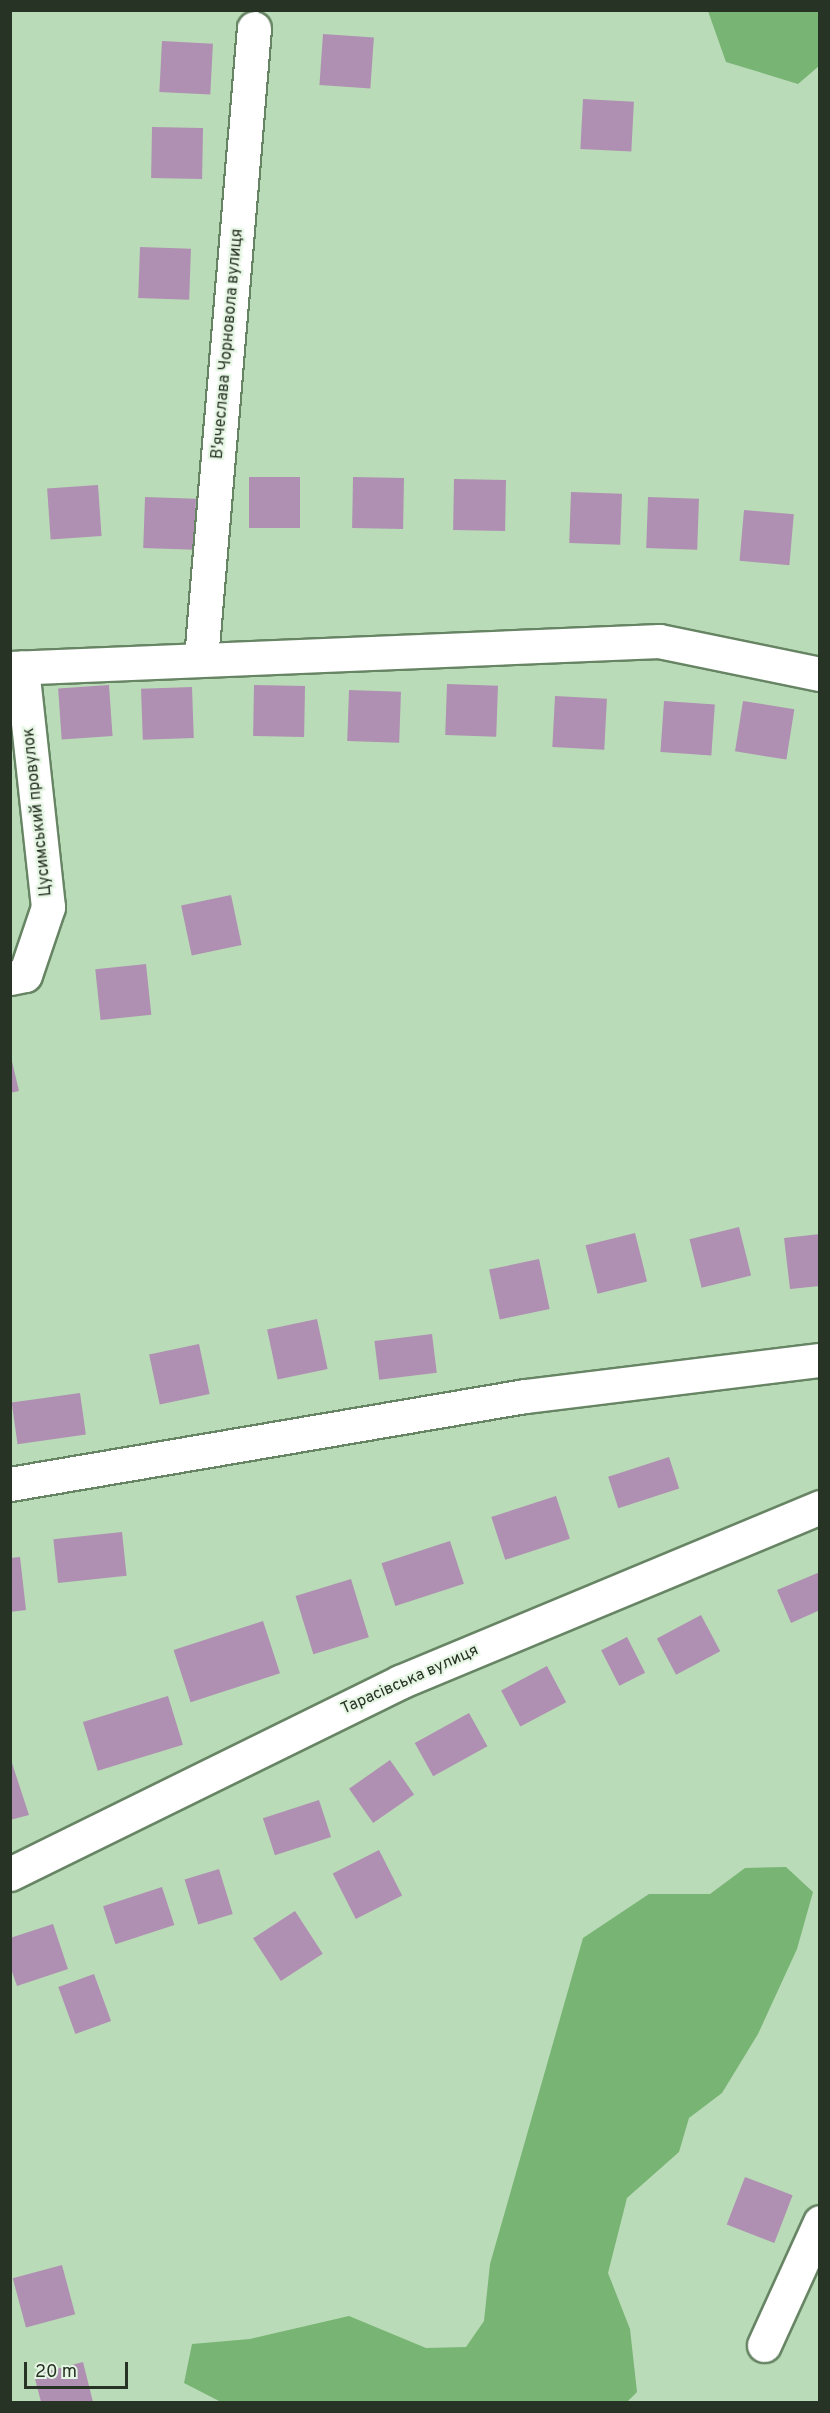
<!DOCTYPE html>
<meta charset="utf-8">
<style>
body{margin:0}
#map{position:relative;width:830px;height:2413px;overflow:hidden;background:#badbb7;font-family:Overpass,sans-serif}
div>[style]{position:absolute}
.green>*{inset:0;background:#78b474}
.building>*{inset:0;background:#af90b2;transform-origin:0 0}
.roads{filter:drop-shadow(2px 0 #678564) drop-shadow(-2px 0 #678564) drop-shadow(0 2px #678564) drop-shadow(0 -2px #678564)}
.minor>*{height:33px;margin:-16.5px;padding:0 16.5px;transform-origin:16.5px;border-radius:16.5px;background:#fff}
span{translate:-50% -50%;white-space:nowrap;text-align:center;line-height:1.15;-webkit-text-stroke:4.5px #e6f6e4;paint-order:stroke}
.street-label{font-size:16px;color:#273325}
.frame{position:absolute;inset:0;border:12px solid #273325;pointer-events:none}
.scale{position:absolute;left:24px;top:2362px;width:104px;height:27px;box-sizing:border-box;border:3px solid #273325;border-top:0;padding-left:8px;font-size:18px;line-height:21px;white-space:nowrap;color:#273325;-webkit-text-stroke:4px #e6f6e4;paint-order:stroke}
</style>
<div id="map">
<div class="green">
<div style="clip-path:polygon(708px 11px,819px 11px,819px 66px,798px 84px,726px 62px)"></div>
<div style="clip-path:polygon(786px 1867px,813px 1892px,797px 1949px,758px 2034px,722px 2093px,689px 2118px,679px 2152px,627px 2198px,608px 2273px,630px 2329px,637px 2392px,627px 2402px,221px 2402px,184px 2383px,192px 2344px,250px 2339px,349px 2316px,426px 2348px,466px 2347px,484px 2321px,490px 2264px,583px 1938px,649px 1894px,710px 1894px,745px 1868px)"></div>
</div>
<div class="building">
<div style="left:323px;top:34px;width:51px;height:51px;rotate:4deg"></div>
<div style="left:162px;top:41px;width:51px;height:51px;rotate:3deg"></div>
<div style="left:583px;top:99px;width:51px;height:50px;rotate:3deg"></div>
<div style="left:152px;top:127px;width:51px;height:51px;rotate:1deg"></div>
<div style="left:140px;top:247px;width:51px;height:51px;rotate:2deg"></div>
<div style="left:249px;top:477px;width:51px;height:51px"></div>
<div style="left:353px;top:477px;width:51px;height:51px;rotate:1deg"></div>
<div style="left:454px;top:479px;width:52px;height:51px;rotate:1deg"></div>
<div style="left:98px;top:485px;width:51px;height:51px;rotate:86deg"></div>
<div style="left:571px;top:492px;width:51px;height:51px;rotate:2deg"></div>
<div style="left:145px;top:497px;width:51px;height:51px;rotate:2deg"></div>
<div style="left:648px;top:497px;width:51px;height:51px;rotate:2deg"></div>
<div style="left:744px;top:510px;width:50px;height:51px;rotate:5deg"></div>
<div style="left:447px;top:684px;width:51px;height:51px;rotate:2deg"></div>
<div style="left:109px;top:685px;width:51px;height:51px;rotate:86deg"></div>
<div style="left:254px;top:685px;width:51px;height:51px;rotate:1deg"></div>
<div style="left:192px;top:687px;width:51px;height:51px;rotate:88deg"></div>
<div style="left:349px;top:690px;width:52px;height:51px;rotate:2deg"></div>
<div style="left:555px;top:696px;width:52px;height:51px;rotate:3deg"></div>
<div style="left:664px;top:701px;width:51px;height:51px;rotate:4deg"></div>
<div style="left:743px;top:701px;width:52px;height:51px;rotate:9deg"></div>
<div style="left:231px;top:895px;width:51px;height:51px;rotate:78deg"></div>
<div style="left:146px;top:964px;width:51px;height:51px;rotate:84deg"></div>
<div style="clip-path:polygon(10px 1053px,19px 1091px,10px 1093px)"></div>
<div style="left:739px;top:1227px;width:50px;height:51px;rotate:76deg"></div>
<div style="left:635px;top:1233px;width:50px;height:51px;rotate:76deg"></div>
<div style="clip-path:polygon(820px 1234px,820px 1286px,790px 1289px,784px 1238px)"></div>
<div style="left:539px;top:1259px;width:51px;height:51px;rotate:78deg"></div>
<div style="left:317px;top:1319px;width:51px;height:51px;rotate:78deg"></div>
<div style="left:432px;top:1334px;width:39px;height:58px;rotate:83deg"></div>
<div style="left:199px;top:1344px;width:51px;height:51px;rotate:78deg"></div>
<div style="left:80px;top:1393px;width:42px;height:69px;rotate:82deg"></div>
<div style="left:669px;top:1457px;width:33px;height:64px;rotate:72deg"></div>
<div style="left:556px;top:1496px;width:45px;height:68px;rotate:72deg"></div>
<div style="left:122px;top:1532px;width:44px;height:69px;rotate:84deg"></div>
<div style="left:450px;top:1541px;width:45px;height:72px;rotate:72deg"></div>
<div style="clip-path:polygon(20px 1557px,26px 1610px,10px 1612px,10px 1558px)"></div>
<div style="clip-path:polygon(820px 1572px,820px 1610px,791px 1623px,777px 1590px)"></div>
<div style="left:351px;top:1579px;width:61px;height:58px;rotate:73deg"></div>
<div style="left:701px;top:1615px;width:41px;height:50px;rotate:62deg"></div>
<div style="left:263px;top:1621px;width:55px;height:94px;rotate:72deg"></div>
<div style="left:627px;top:1637px;width:40px;height:29px;rotate:63deg"></div>
<div style="left:547px;top:1666px;width:41px;height:52px;rotate:62deg"></div>
<div style="left:168px;top:1696px;width:51px;height:89px;rotate:73deg"></div>
<div style="left:469px;top:1713px;width:38px;height:62px;rotate:61deg"></div>
<div style="clip-path:polygon(10px 1757px,29px 1815px,10px 1820px)"></div>
<div style="left:390px;top:1760px;width:42px;height:50px;rotate:55deg"></div>
<div style="left:319px;top:1800px;width:39px;height:59px;rotate:72deg"></div>
<div style="left:379px;top:1850px;width:51px;height:52px;rotate:63deg"></div>
<div style="left:219px;top:1869px;width:47px;height:36px;rotate:73deg"></div>
<div style="left:162px;top:1887px;width:40px;height:62px;rotate:72deg"></div>
<div style="left:295px;top:1911px;width:51px;height:50px;rotate:57deg"></div>
<div style="clip-path:polygon(53px 1924px,68px 1969px,17px 1986px,10px 1966px,10px 1938px)"></div>
<div style="left:94px;top:1974px;width:50px;height:38px;rotate:70deg"></div>
<div style="left:745px;top:2177px;width:51px;height:51px;rotate:21deg"></div>
<div style="left:62px;top:2265px;width:51px;height:51px;rotate:75deg"></div>
<div style="clip-path:polygon(83px 2362px,93px 2402px,41px 2402px,34px 2375px)"></div>
</div>
<div class="roads">
<div class="minor">
<div style="left:201px;top:659px;width:633px;rotate:-85.2deg"></div>
<div style="left:10px;top:668px;width:650px;rotate:-2.38deg"></div>
<div style="left:659px;top:641px;width:164px;rotate:11.6deg"></div>
<div style="left:10px;top:978px;width:15px;rotate:-11deg"></div>
<div style="left:25px;top:975px;width:72px;rotate:-71.3deg"></div>
<div style="left:48px;top:907px;width:241px;rotate:-96.2deg"></div>
<div style="left:10px;top:1484px;width:522px;rotate:-9.7deg"></div>
<div style="left:525px;top:1396px;width:297px;rotate:-7deg"></div>
<div style="left:10px;top:1874px;width:435px;rotate:-26.2deg"></div>
<div style="left:400px;top:1682px;width:455px;rotate:-22.6deg"></div>
<div style="left:764px;top:2345px;width:135px;rotate:-65.5deg"></div>
</div>
</div>
<div class="street-label">
<span style="left:228px;top:344px;rotate:-85deg">В'ячеслава Чорновола вулиця</span>
<span style="left:38px;top:812px;rotate:-96deg">Цусимський провулок</span>
<span style="left:410px;top:1680px;rotate:-24deg">Тарасівська вулиця</span>
</div>
<div class="frame"></div>
<div class="scale">20 m</div>
</div>
